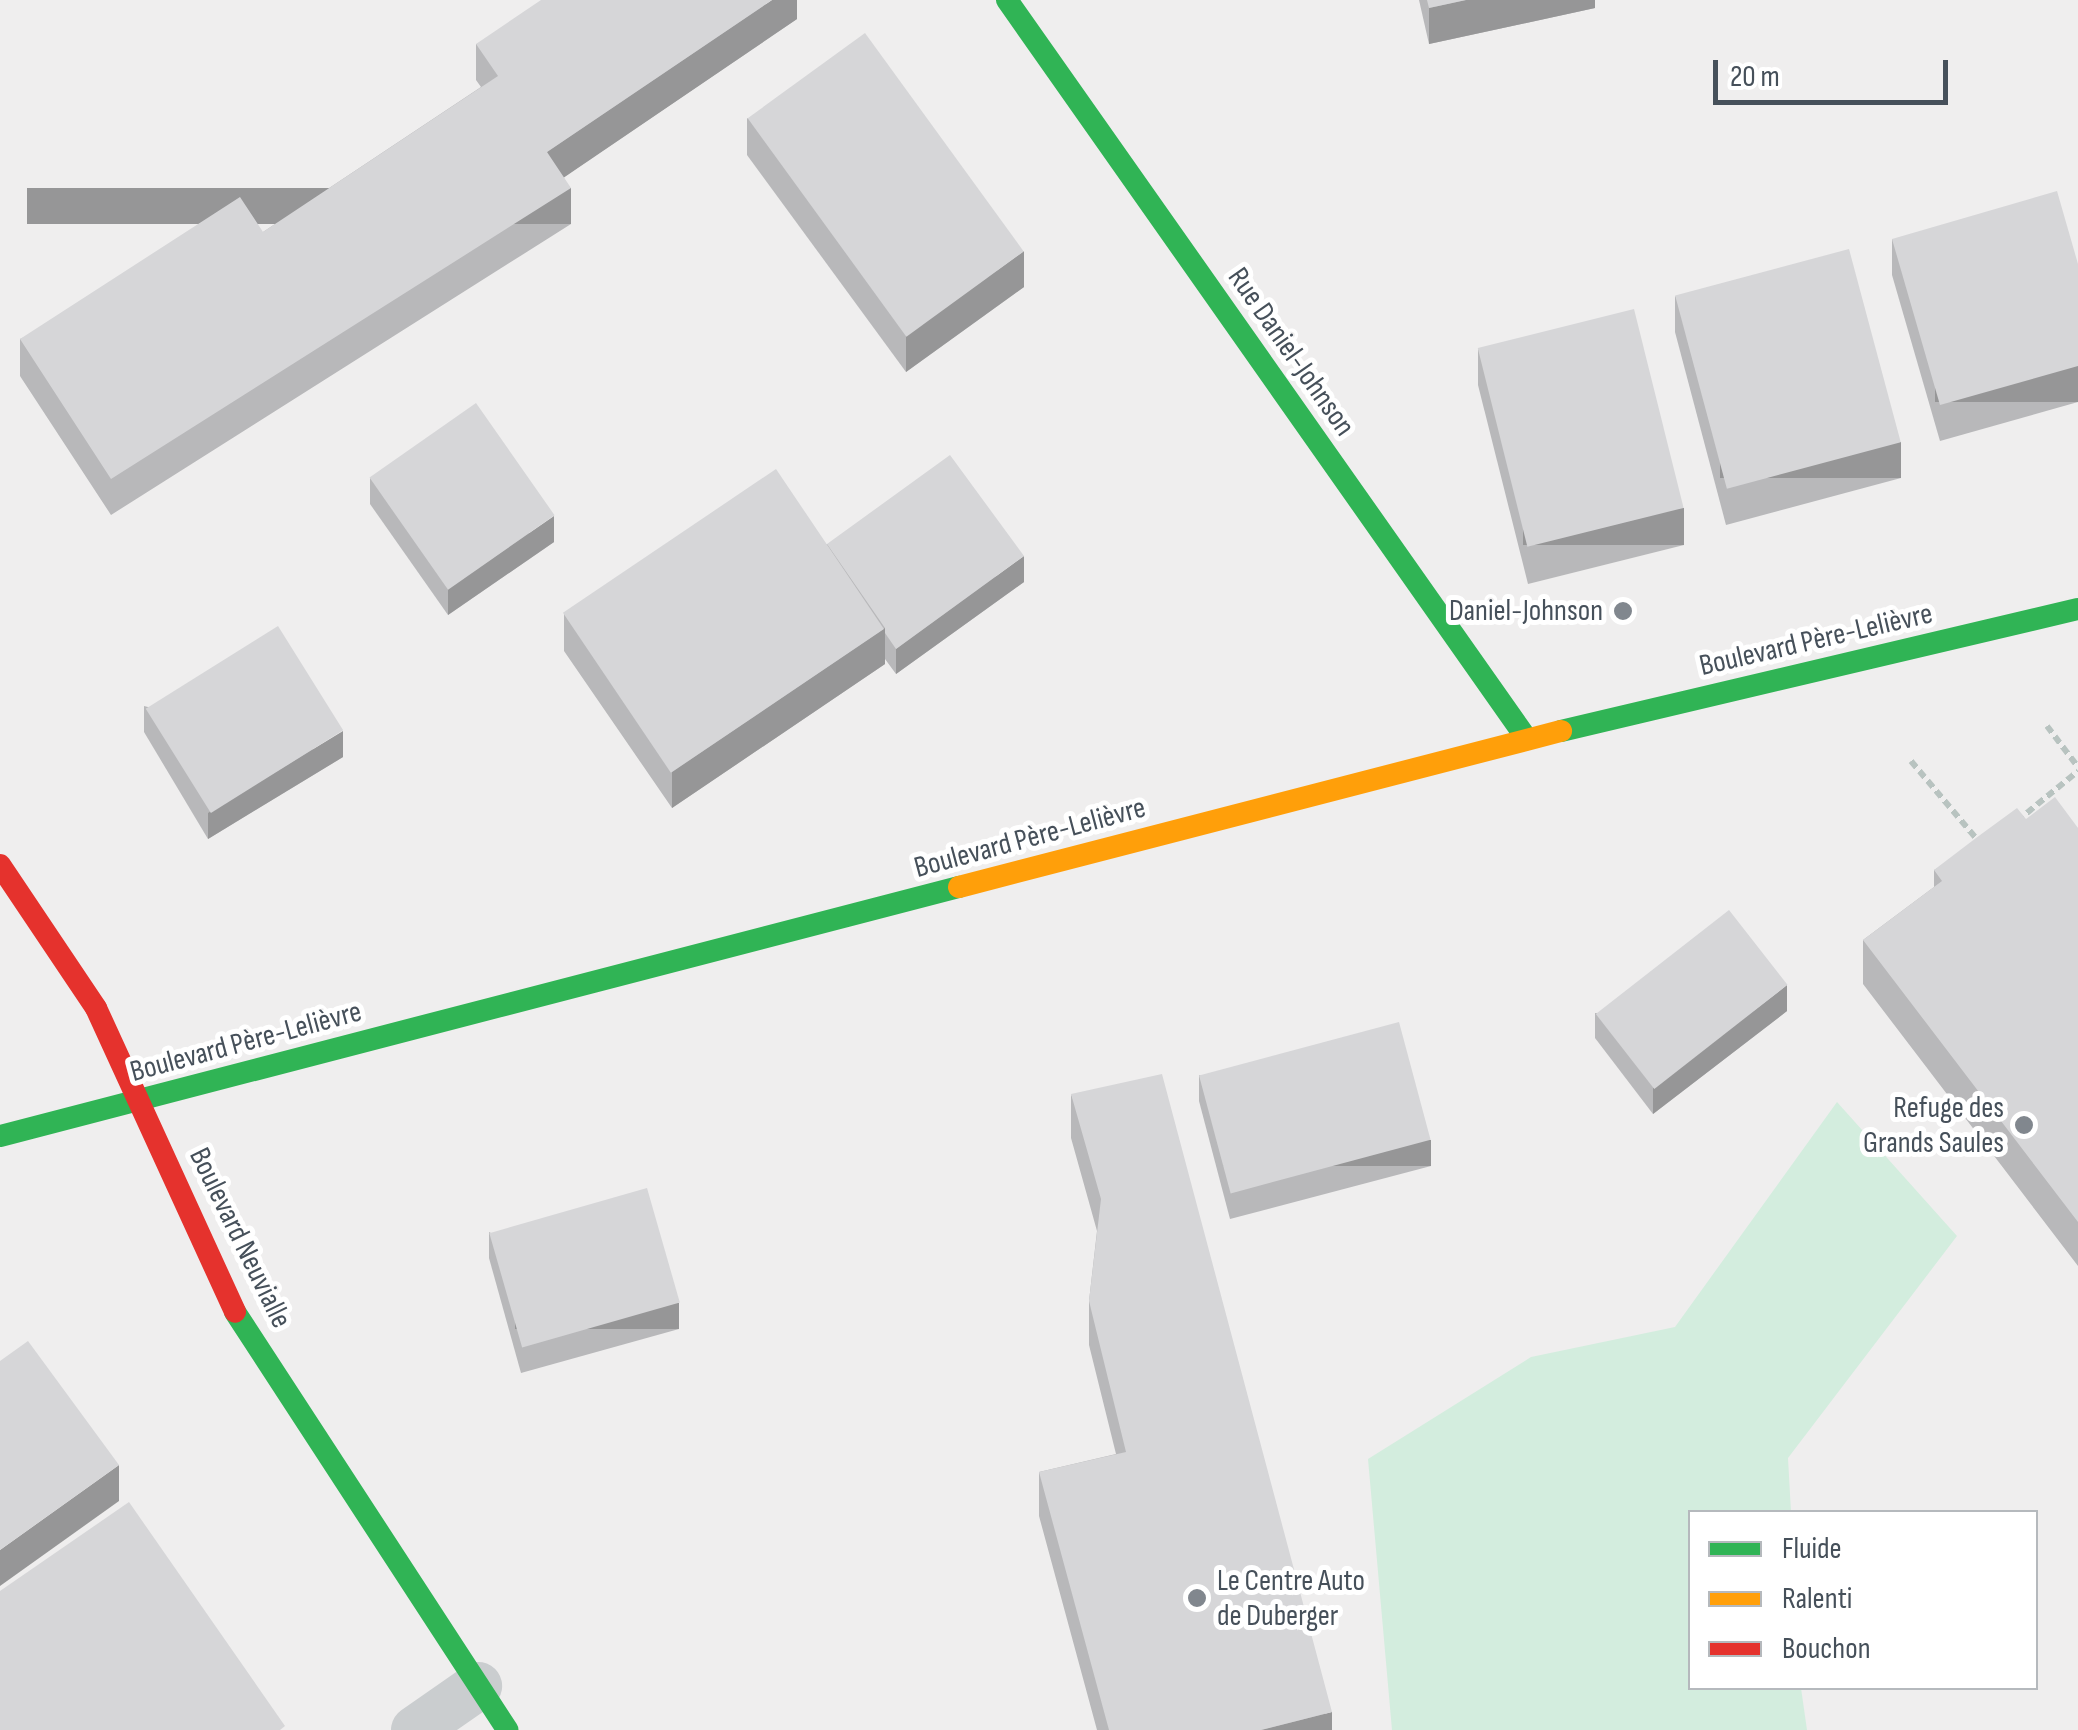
<!DOCTYPE html>
<meta charset="utf-8">
<style>
body{margin:0}
#map{position:relative;width:2078px;height:1730px;overflow:hidden;background:#efeeee;font-family:"Sofia Sans Condensed",sans-serif}
div>[style]{position:absolute}
.green>*{inset:0;background:#d3edde}
.path>*{height:6px;margin-top:-3px;transform-origin:0;background:repeating-linear-gradient(90deg,#b8c3c0 0 8px,transparent 0 13px)}
.lane>*{height:48px;margin:-24px;padding:0 24px;transform-origin:24px;border-radius:24px;background:#cacdcf}
.fast>*{height:22px;margin:-11px;padding:0 11px;transform-origin:11px;border-radius:11px;background:#30b455}
.slow>*{height:22px;margin:-11px;padding:0 11px;transform-origin:11px;border-radius:11px;background:#ff9f0a}
.jam>*{height:22px;margin:-11px;padding:0 11px;transform-origin:11px;border-radius:11px;background:#e5322d}
.wall>*{inset:0;background:#b8b8ba}
.shaded-wall>*{inset:0;background:#969697;transform-origin:0 0}
.building>*{inset:0;background:#d6d6d8;transform-origin:0 0}
.dots>*{width:28px;height:28px;translate:-50% -50%;box-sizing:border-box;border:5px solid #fff;border-radius:50%}
span{translate:-50% -50%;white-space:nowrap;text-align:center;line-height:1.15;-webkit-text-stroke:10px #fff;paint-order:stroke}
.street-label{font-size:30px;color:#46505a}
.poi-label{font-size:30px;color:#46505a}
.right{translate:-100% -50%;text-align:right}
.left{translate:0 -50%;text-align:left}
.legend{position:absolute;left:1688px;top:1510px;width:350px;height:180px;box-sizing:border-box;background:#fff;border:2px solid #b5b9bd;margin:0;padding:12px 18px;list-style:none;font-size:30px;color:#46505a}
.legend li{display:flex;align-items:center;gap:20px;height:50px}
.legend b{width:50px;border:2px solid #b5b9bd}
.scale{position:absolute;left:1713px;top:60px;width:235px;height:45px;box-sizing:border-box;border:5px solid #46505a;border-top:0;padding-left:12px;font-size:30px;line-height:35px;white-space:nowrap;color:#46505a;-webkit-text-stroke:8px #fff;paint-order:stroke}
</style>
<div id="map">
<div class="green">
<div style="clip-path:polygon(1837px 1102px,1957px 1236px,1788px 1458px,1791px 1512px,1690px 1512px,1690px 1688px,1801px 1688px,1807px 1730px,1392px 1730px,1368px 1459px,1531px 1357px,1675px 1327px)"></div>
</div>
<div class="path">
<div style="left:2047px;top:726px;width:51px;rotate:52.9deg"></div>
<div style="left:1911px;top:761px;width:109px;rotate:49.9deg"></div>
<div style="left:2017px;top:821px;width:79px;rotate:-39.3deg"></div>
</div>
<div class="lane">
<div style="left:415px;top:1730px;width:77px;rotate:-34.9deg"></div>
</div>
<div class="fast">
<div style="left:1007px;top:0;width:904px;rotate:54.87deg"></div>
<div style="left:1561px;top:731px;width:531px;rotate:-13.28deg"></div>
<div style="left:0;top:1136px;width:991px;rotate:-14.56deg"></div>
<div style="left:235px;top:1312px;width:499px;rotate:56.9deg"></div>
</div>
<div class="slow">
<div style="left:959px;top:887px;width:622px;rotate:-14.53deg"></div>
</div>
<div class="jam">
<div style="left:0;top:865px;width:172px;rotate:56.1deg"></div>
<div style="left:96px;top:1008px;width:334px;rotate:65.4deg"></div>
</div>
<div class="wall">
<div style="clip-path:polygon(797px 0,797px 19px,564px 177px,571px 224px,111px 515px,20px 376px,20px 339px,263px 232px,481px 87px,476px 80px,476px 44px)"></div>
<div style="clip-path:polygon(1419px 0,1595px 0,1595px 8px,1429px 44px)"></div>
<div style="clip-path:polygon(747px 118px,1024px 287px,906px 372px,747px 155px)"></div>
<div style="clip-path:polygon(1892px 239px,2078px 264px,2078px 402px,1940px 441px,1892px 275px)"></div>
<div style="clip-path:polygon(1675px 296px,1901px 478px,1726px 525px,1675px 332px)"></div>
<div style="clip-path:polygon(1478px 349px,1684px 545px,1528px 584px,1478px 385px)"></div>
<div style="clip-path:polygon(370px 478px,554px 542px,448px 615px,370px 504px)"></div>
<div style="clip-path:polygon(827px 544px,1024px 582px,896px 674px,885px 659px,885px 664px,672px 808px,564px 651px,564px 614px)"></div>
<div style="clip-path:polygon(144px 706px,343px 757px,208px 839px,144px 732px)"></div>
<div style="clip-path:polygon(2026px 819px,2078px 828px,2078px 1266px,1863px 984px,1863px 940px,1934px 887px,1934px 870px)"></div>
<div style="clip-path:polygon(1787px 1011px,1653px 1114px,1595px 1038px,1595px 1013px)"></div>
<div style="clip-path:polygon(1199px 1075px,1431px 1166px,1230px 1219px,1199px 1101px)"></div>
<div style="clip-path:polygon(1071px 1094px,1332px 1730px,1097px 1730px,1039px 1516px,1039px 1472px,1116px 1454px,1089px 1345px,1089px 1301px,1097px 1231px,1071px 1138px)"></div>
<div style="clip-path:polygon(489px 1232px,679px 1329px,521px 1373px,489px 1258px)"></div>
</div>
<div class="shaded-wall">
<div style="clip-path:polygon(772px 0,797px 0,797px 19px,547px 189px,547px 152px)"></div>
<div style="clip-path:polygon(1466px 0,1595px 0,1595px 8px,1429px 44px,1429px 8px)"></div>
<div style="left:571px;top:188px;width:36px;height:544px;rotate:90deg"></div>
<div style="clip-path:polygon(1024px 251px,1024px 287px,906px 372px,906px 336px)"></div>
<div style="left:2078px;top:366px;width:36px;height:143px;rotate:90deg"></div>
<div style="left:1901px;top:442px;width:36px;height:181px;rotate:90deg"></div>
<div style="left:1684px;top:508px;width:37px;height:161px;rotate:90deg"></div>
<div style="clip-path:polygon(554px 516px,554px 542px,448px 615px,448px 589px)"></div>
<div style="clip-path:polygon(1024px 556px,1024px 582px,896px 674px,896px 649px)"></div>
<div style="clip-path:polygon(885px 628px,885px 664px,672px 808px,672px 772px)"></div>
<div style="clip-path:polygon(343px 731px,343px 757px,208px 839px,208px 813px)"></div>
<div style="clip-path:polygon(1787px 985px,1787px 1011px,1653px 1114px,1653px 1088px)"></div>
<div style="left:1431px;top:1140px;width:26px;height:208px;rotate:90deg"></div>
<div style="left:679px;top:1303px;width:26px;height:164px;rotate:90deg"></div>
<div style="clip-path:polygon(119px 1465px,119px 1501px,0 1586px,0 1550px)"></div>
<div style="clip-path:polygon(1332px 1712px,1332px 1730px,1261px 1730px)"></div>
</div>
<div class="building">
<div style="clip-path:polygon(541px 0,772px 0,547px 152px,571px 188px,111px 479px,20px 339px,240px 197px,263px 232px,498px 76px,476px 44px)"></div>
<div style="clip-path:polygon(1427px 0,1466px 0,1429px 8px)"></div>
<div style="left:865px;top:33px;width:270px;height:145px;rotate:54deg"></div>
<div style="clip-path:polygon(2057px 191px,2078px 264px,2078px 366px,1940px 405px,1892px 239px)"></div>
<div style="left:1849px;top:249px;width:200px;height:180px;rotate:75deg"></div>
<div style="left:1634px;top:309px;width:205px;height:161px;rotate:76deg"></div>
<div style="left:476px;top:403px;width:137px;height:130px;rotate:55deg"></div>
<div style="clip-path:polygon(950px 455px,1024px 556px,896px 649px,885px 633px,885px 628px,827px 544px)"></div>
<div style="left:776px;top:469px;width:193px;height:257px;rotate:56deg"></div>
<div style="left:278px;top:626px;width:123px;height:156px;rotate:58deg"></div>
<div style="clip-path:polygon(2055px 797px,2078px 828px,2078px 1222px,1863px 940px,1942px 881px,1934px 870px,1976px 838px,2017px 808px,2026px 819px)"></div>
<div style="left:1729px;top:910px;width:95px;height:169px;rotate:52deg"></div>
<div style="left:1399px;top:1022px;width:122px;height:207px;rotate:75deg"></div>
<div style="clip-path:polygon(1162px 1074px,1332px 1712px,1261px 1730px,1109px 1730px,1039px 1472px,1126px 1452px,1089px 1301px,1101px 1199px,1071px 1094px)"></div>
<div style="left:647px;top:1188px;width:119px;height:164px;rotate:74deg"></div>
<div style="clip-path:polygon(28px 1341px,119px 1465px,0 1550px,0 1361px)"></div>
<div style="clip-path:polygon(129px 1502px,285px 1726px,280px 1730px,0 1730px,0 1591px)"></div>
</div>
<div class="dots">
<div style="left:1623px;top:611px;background:#81878e"></div>
<div style="left:2024px;top:1125px;background:#81878e"></div>
<div style="left:1197px;top:1598px;background:#81878e"></div>
</div>
<div class="street-label">
<span style="left:1291px;top:352px;rotate:55deg">Rue Daniel-Johnson</span>
<span style="left:1816px;top:640px;rotate:-13deg">Boulevard Père-Lelièvre</span>
<span style="left:1030px;top:838px;rotate:-15deg">Boulevard Père-Lelièvre</span>
<span style="left:246px;top:1042px;rotate:-15deg">Boulevard Père-Lelièvre</span>
<span style="left:240px;top:1238px;rotate:64deg">Boulevard Neuvialle</span>
</div>
<div class="poi-label">
<span class="right" style="left:1603px;top:611px">Daniel-Johnson</span>
<span class="right" style="left:2004px;top:1125px">Refuge des<br>Grands Saules</span>
<span class="left" style="left:1217px;top:1598px">Le Centre Auto<br>de Duberger</span>
</div>
<ul class="legend">
<li><b style="height:12px;background:#30b455"></b>Fluide</li>
<li><b style="height:12px;background:#ff9f0a"></b>Ralenti</li>
<li><b style="height:12px;background:#e5322d"></b>Bouchon</li>
</ul>
<div class="scale">20 m</div>
</div>
